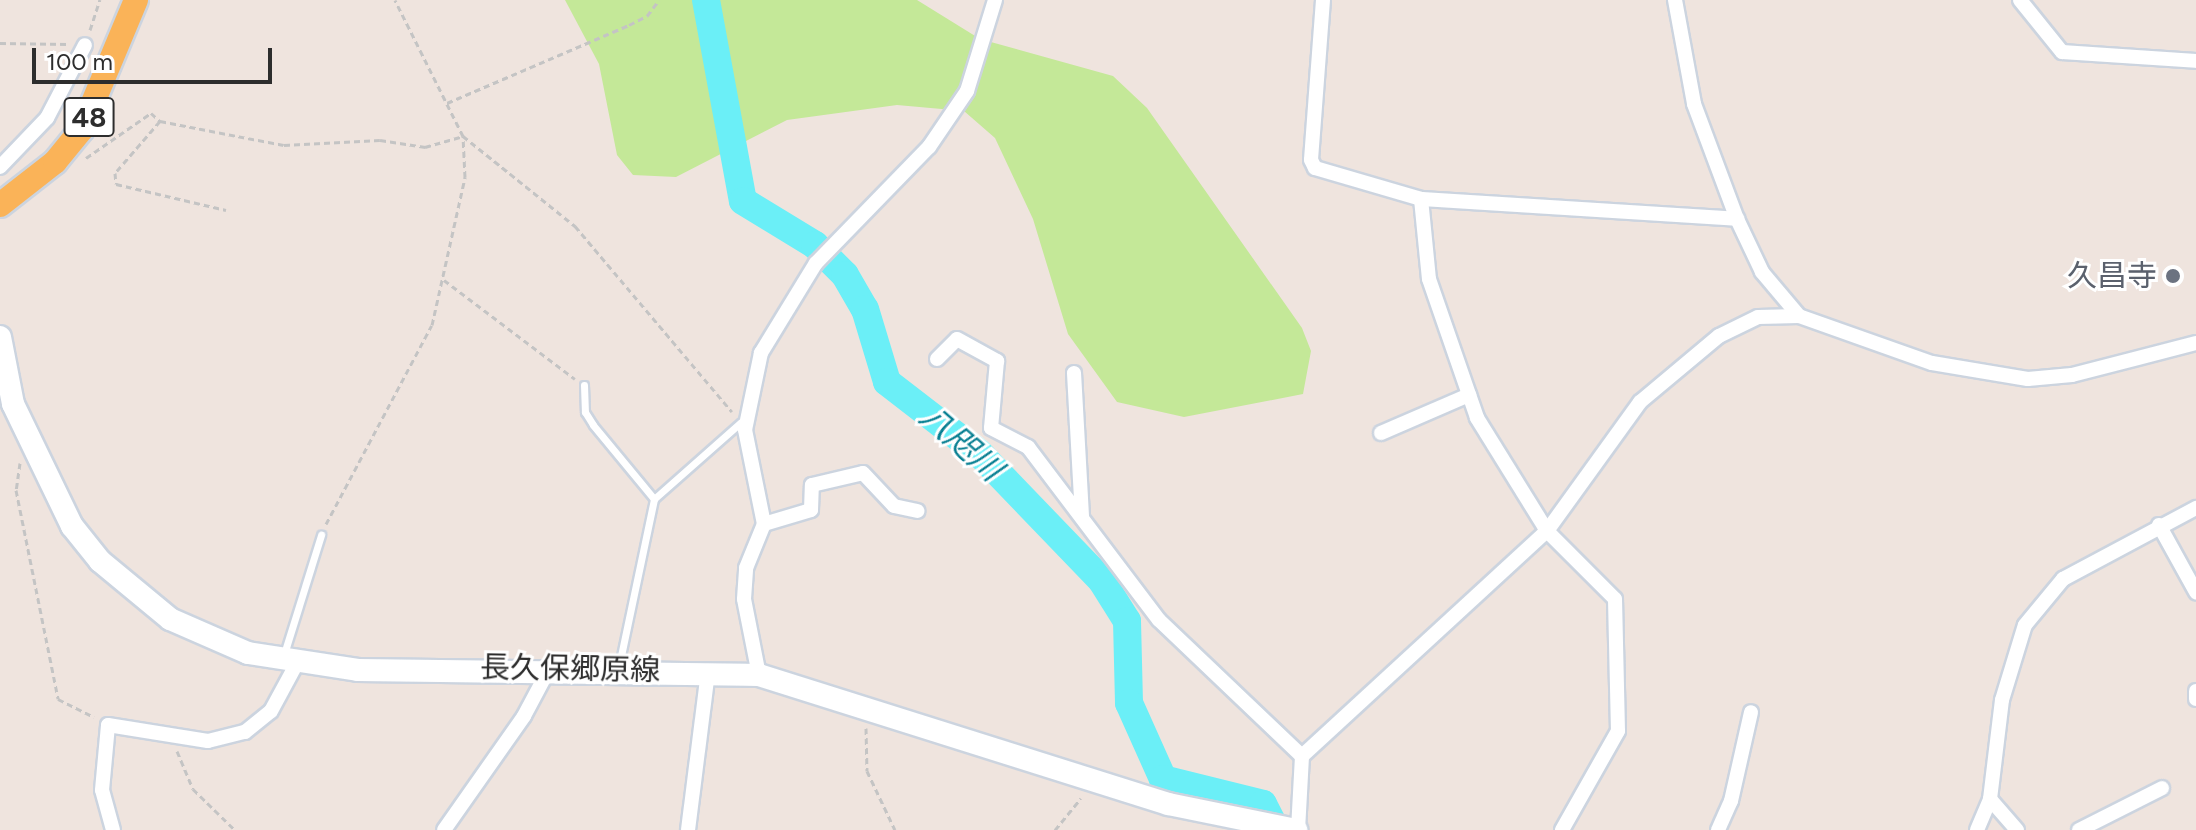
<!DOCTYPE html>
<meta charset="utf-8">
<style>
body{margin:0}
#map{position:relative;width:2196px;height:830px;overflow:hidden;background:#efe4de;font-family:Figtree,"Noto Sans JP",sans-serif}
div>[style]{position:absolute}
.green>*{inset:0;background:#c4e898}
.river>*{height:28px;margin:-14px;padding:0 14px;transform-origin:14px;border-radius:14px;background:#6beff7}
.path>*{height:3px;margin-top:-1.5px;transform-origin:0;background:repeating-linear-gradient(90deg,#c4c4c4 0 6px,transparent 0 10px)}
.roads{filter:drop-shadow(2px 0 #ccd4df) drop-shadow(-2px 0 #ccd4df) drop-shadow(0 2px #ccd4df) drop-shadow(0 -2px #ccd4df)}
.lane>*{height:7px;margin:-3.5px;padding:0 3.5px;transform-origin:3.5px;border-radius:3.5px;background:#fff}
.street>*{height:14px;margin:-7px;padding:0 7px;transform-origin:7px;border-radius:7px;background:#fff}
.secondary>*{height:22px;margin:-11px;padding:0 11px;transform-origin:11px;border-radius:11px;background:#fff}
.primary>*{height:24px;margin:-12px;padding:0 12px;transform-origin:12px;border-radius:12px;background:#fab358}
.dots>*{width:22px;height:22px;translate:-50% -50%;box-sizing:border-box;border:4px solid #fff;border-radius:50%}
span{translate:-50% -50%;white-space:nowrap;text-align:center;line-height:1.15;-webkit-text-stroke:6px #fff;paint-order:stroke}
.shield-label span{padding:2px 6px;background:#fff;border:2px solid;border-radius:6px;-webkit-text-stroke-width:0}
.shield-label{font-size:28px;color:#2d2d2d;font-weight:700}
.worship-label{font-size:30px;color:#5b616d}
.right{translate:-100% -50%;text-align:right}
.street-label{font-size:30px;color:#2d2d2d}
.water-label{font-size:32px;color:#077f92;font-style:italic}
.scale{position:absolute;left:32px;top:48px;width:240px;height:36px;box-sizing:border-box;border:4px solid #2d2d2d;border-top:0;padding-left:10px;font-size:24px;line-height:28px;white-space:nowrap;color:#2d2d2d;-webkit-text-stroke:6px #fff;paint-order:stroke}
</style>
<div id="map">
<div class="green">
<div style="clip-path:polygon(565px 0,917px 0,980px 39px,1113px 76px,1147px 108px,1302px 328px,1311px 351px,1303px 394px,1184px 417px,1117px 402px,1068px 334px,1033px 219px,995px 138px,964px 111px,897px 105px,787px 120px,676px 177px,633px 175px,617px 155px,599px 64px)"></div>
</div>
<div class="river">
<div style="left:706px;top:0;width:204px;rotate:79.6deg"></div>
<div style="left:743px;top:201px;width:84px;rotate:31.4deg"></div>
<div style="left:815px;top:245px;width:42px;rotate:45deg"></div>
<div style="left:845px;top:275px;width:39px;rotate:60deg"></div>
<div style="left:865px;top:309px;width:76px;rotate:73.2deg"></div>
<div style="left:887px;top:382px;width:116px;rotate:37.7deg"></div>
<div style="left:979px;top:453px;width:178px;rotate:46.1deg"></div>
<div style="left:1102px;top:581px;width:47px;rotate:58deg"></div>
<div style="left:1127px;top:621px;width:82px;rotate:88.6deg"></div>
<div style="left:1129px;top:703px;width:83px;rotate:65.9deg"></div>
<div style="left:1163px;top:779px;width:103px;rotate:14deg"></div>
<div style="left:1263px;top:804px;width:29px;rotate:63deg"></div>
</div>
<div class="path">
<div style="left:90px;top:30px;width:32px;rotate:-72deg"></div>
<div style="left:0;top:43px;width:68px;rotate:0.8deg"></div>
<div style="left:447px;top:103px;width:198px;rotate:-23.2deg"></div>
<div style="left:629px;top:25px;width:20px;rotate:-27deg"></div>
<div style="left:647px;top:16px;width:20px;rotate:-53deg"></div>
<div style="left:160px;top:121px;width:69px;rotate:130.9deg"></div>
<div style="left:115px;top:173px;width:11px;rotate:85deg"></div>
<div style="left:116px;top:184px;width:113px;rotate:13.3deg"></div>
<div style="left:463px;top:136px;width:144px;rotate:38.8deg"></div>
<div style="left:575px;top:226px;width:243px;rotate:49.8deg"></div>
<div style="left:86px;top:158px;width:79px;rotate:-34.7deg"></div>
<div style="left:151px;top:113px;width:12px;rotate:42deg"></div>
<div style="left:160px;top:121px;width:126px;rotate:11deg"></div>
<div style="left:284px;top:145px;width:96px;rotate:-3deg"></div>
<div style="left:380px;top:140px;width:46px;rotate:8.8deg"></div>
<div style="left:425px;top:147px;width:40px;rotate:-16deg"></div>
<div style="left:444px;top:280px;width:164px;rotate:37.1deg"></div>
<div style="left:20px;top:463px;width:27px;rotate:98deg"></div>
<div style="left:16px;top:490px;width:213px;rotate:78.6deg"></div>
<div style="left:58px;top:699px;width:40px;rotate:26.6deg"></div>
<div style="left:326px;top:524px;width:225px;rotate:-62deg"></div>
<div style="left:432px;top:325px;width:152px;rotate:-77.4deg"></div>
<div style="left:465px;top:177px;width:41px;rotate:-92.8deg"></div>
<div style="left:463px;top:136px;width:152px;rotate:-116.6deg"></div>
<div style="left:866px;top:728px;width:43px;rotate:88.7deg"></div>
<div style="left:867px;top:771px;width:65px;rotate:64.6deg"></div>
<div style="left:177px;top:751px;width:41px;rotate:67.2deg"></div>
<div style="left:193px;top:789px;width:59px;rotate:44.3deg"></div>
<div style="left:1055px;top:830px;width:41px;rotate:-50.9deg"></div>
</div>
<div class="roads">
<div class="lane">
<div style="left:584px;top:385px;width:27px;rotate:88deg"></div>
<div style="left:585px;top:412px;width:15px;rotate:58deg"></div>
<div style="left:593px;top:425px;width:96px;rotate:50.5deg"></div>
<div style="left:284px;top:654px;width:125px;rotate:-72.7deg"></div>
<div style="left:618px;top:670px;width:175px;rotate:-78.1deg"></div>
<div style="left:654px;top:499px;width:115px;rotate:-41.5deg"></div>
</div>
<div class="street">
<div style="left:1323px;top:0;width:160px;rotate:94.3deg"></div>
<div style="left:1311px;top:160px;width:9px;rotate:63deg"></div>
<div style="left:1315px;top:168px;width:110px;rotate:16.3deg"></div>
<div style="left:1421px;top:199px;width:317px;rotate:3.6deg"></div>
<div style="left:1675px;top:0;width:106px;rotate:79.6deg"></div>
<div style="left:1694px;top:104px;width:123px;rotate:69.5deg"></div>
<div style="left:1737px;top:219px;width:59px;rotate:64.7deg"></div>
<div style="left:1762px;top:272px;width:57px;rotate:49.9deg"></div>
<div style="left:2020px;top:0;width:67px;rotate:51.1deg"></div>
<div style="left:2062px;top:52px;width:134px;rotate:3.8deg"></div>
<div style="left:0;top:167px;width:68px;rotate:-46.2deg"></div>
<div style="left:47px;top:118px;width:82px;rotate:-62.5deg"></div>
<div style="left:1421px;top:199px;width:80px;rotate:84.3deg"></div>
<div style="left:1429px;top:279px;width:147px;rotate:70.9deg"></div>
<div style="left:1477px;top:418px;width:133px;rotate:58.2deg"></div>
<div style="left:1547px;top:531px;width:96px;rotate:45deg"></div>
<div style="left:1615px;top:599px;width:132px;rotate:88.7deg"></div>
<div style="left:1618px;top:731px;width:114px;rotate:119.5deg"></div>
<div style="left:937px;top:359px;width:28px;rotate:-45deg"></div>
<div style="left:957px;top:339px;width:46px;rotate:28.8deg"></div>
<div style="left:997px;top:361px;width:67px;rotate:95.1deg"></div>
<div style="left:991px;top:428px;width:42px;rotate:27.2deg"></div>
<div style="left:1028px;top:447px;width:217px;rotate:52.9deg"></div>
<div style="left:1159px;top:620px;width:197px;rotate:43.6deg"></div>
<div style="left:1074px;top:373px;width:145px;rotate:86.8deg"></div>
<div style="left:1381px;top:433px;width:96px;rotate:-23.4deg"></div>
<div style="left:764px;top:524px;width:49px;rotate:-16.6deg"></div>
<div style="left:811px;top:510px;width:25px;rotate:-88deg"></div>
<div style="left:812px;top:485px;width:52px;rotate:-13.2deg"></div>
<div style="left:863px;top:473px;width:45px;rotate:46.8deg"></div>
<div style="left:894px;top:506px;width:24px;rotate:12deg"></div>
<div style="left:2159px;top:525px;width:77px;rotate:61.1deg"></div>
<div style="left:759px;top:675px;width:77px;rotate:-101.2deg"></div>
<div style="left:744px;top:599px;width:31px;rotate:-86deg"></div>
<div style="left:746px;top:568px;width:48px;rotate:-67.8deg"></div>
<div style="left:764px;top:524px;width:96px;rotate:-101.4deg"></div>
<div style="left:745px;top:430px;width:79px;rotate:-78.3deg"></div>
<div style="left:761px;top:353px;width:105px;rotate:-58.6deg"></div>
<div style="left:816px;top:263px;width:162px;rotate:-45.8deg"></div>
<div style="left:929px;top:147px;width:68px;rotate:-55.8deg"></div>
<div style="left:967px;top:91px;width:95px;rotate:-72.9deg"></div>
<div style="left:2196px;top:691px;width:8px;rotate:90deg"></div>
<div style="left:113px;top:830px;width:41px;rotate:-105.4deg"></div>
<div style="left:102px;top:790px;width:65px;rotate:-84.7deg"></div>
<div style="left:108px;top:725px;width:101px;rotate:9.1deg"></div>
<div style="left:208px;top:741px;width:38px;rotate:-14deg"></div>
<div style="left:245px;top:732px;width:33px;rotate:-39deg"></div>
<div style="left:271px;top:711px;width:55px;rotate:-61.6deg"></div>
<div style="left:444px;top:830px;width:139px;rotate:-54.9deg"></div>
<div style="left:524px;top:716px;width:53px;rotate:-62deg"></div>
<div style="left:688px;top:830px;width:159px;rotate:-82.8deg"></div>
<div style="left:1298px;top:830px;width:74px;rotate:-86.9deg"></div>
<div style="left:1302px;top:756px;width:333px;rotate:-42.6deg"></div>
<div style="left:1547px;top:531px;width:159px;rotate:-54.2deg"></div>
<div style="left:1640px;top:402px;width:103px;rotate:-39.9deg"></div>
<div style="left:1719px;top:336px;width:43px;rotate:-26deg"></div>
<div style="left:1758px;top:317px;width:41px;rotate:-1.4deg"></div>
<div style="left:1799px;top:316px;width:141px;rotate:19.5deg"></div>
<div style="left:1932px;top:363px;width:97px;rotate:9.5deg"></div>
<div style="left:2028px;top:379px;width:44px;rotate:-5.2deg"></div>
<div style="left:2072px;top:375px;width:128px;rotate:-14.5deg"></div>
<div style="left:1718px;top:830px;width:32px;rotate:-66deg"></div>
<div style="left:1731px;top:801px;width:91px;rotate:-77.3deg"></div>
<div style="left:1977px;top:830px;width:34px;rotate:-67deg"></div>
<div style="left:2017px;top:830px;width:41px;rotate:-131.1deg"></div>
<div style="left:1990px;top:799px;width:100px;rotate:-83.1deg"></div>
<div style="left:2002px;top:700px;width:78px;rotate:-73deg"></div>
<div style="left:2025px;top:625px;width:60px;rotate:-50.4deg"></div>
<div style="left:2063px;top:579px;width:151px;rotate:-28.1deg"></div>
<div style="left:2079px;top:830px;width:93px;rotate:-26.8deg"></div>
</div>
<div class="secondary">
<div style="left:0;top:337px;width:68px;rotate:79deg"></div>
<div style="left:13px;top:404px;width:136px;rotate:64.2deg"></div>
<div style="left:72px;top:526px;width:45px;rotate:51.3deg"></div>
<div style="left:100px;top:561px;width:91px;rotate:39.6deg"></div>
<div style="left:170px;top:619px;width:85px;rotate:23.6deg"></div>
<div style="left:248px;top:653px;width:111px;rotate:8.8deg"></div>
<div style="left:358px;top:670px;width:401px;rotate:0.7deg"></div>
<div style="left:759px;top:675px;width:429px;rotate:17.5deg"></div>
<div style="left:1168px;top:804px;width:131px;rotate:11.5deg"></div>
</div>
<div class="primary">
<div style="left:0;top:205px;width:70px;rotate:-38deg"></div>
<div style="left:55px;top:162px;width:43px;rotate:-50.7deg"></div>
<div style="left:82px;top:129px;width:140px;rotate:-67.3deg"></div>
</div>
</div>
<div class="dots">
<div style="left:2173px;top:276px;background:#6b7280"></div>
</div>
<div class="shield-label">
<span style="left:89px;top:117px">48</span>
</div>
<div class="worship-label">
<span class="right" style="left:2157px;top:276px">久昌寺</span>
</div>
<div class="street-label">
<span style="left:570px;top:669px;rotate:1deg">長久保郷原線</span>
</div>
<div class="water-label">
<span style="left:961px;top:443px;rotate:41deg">八咫川</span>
</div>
<div class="scale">100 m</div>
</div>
